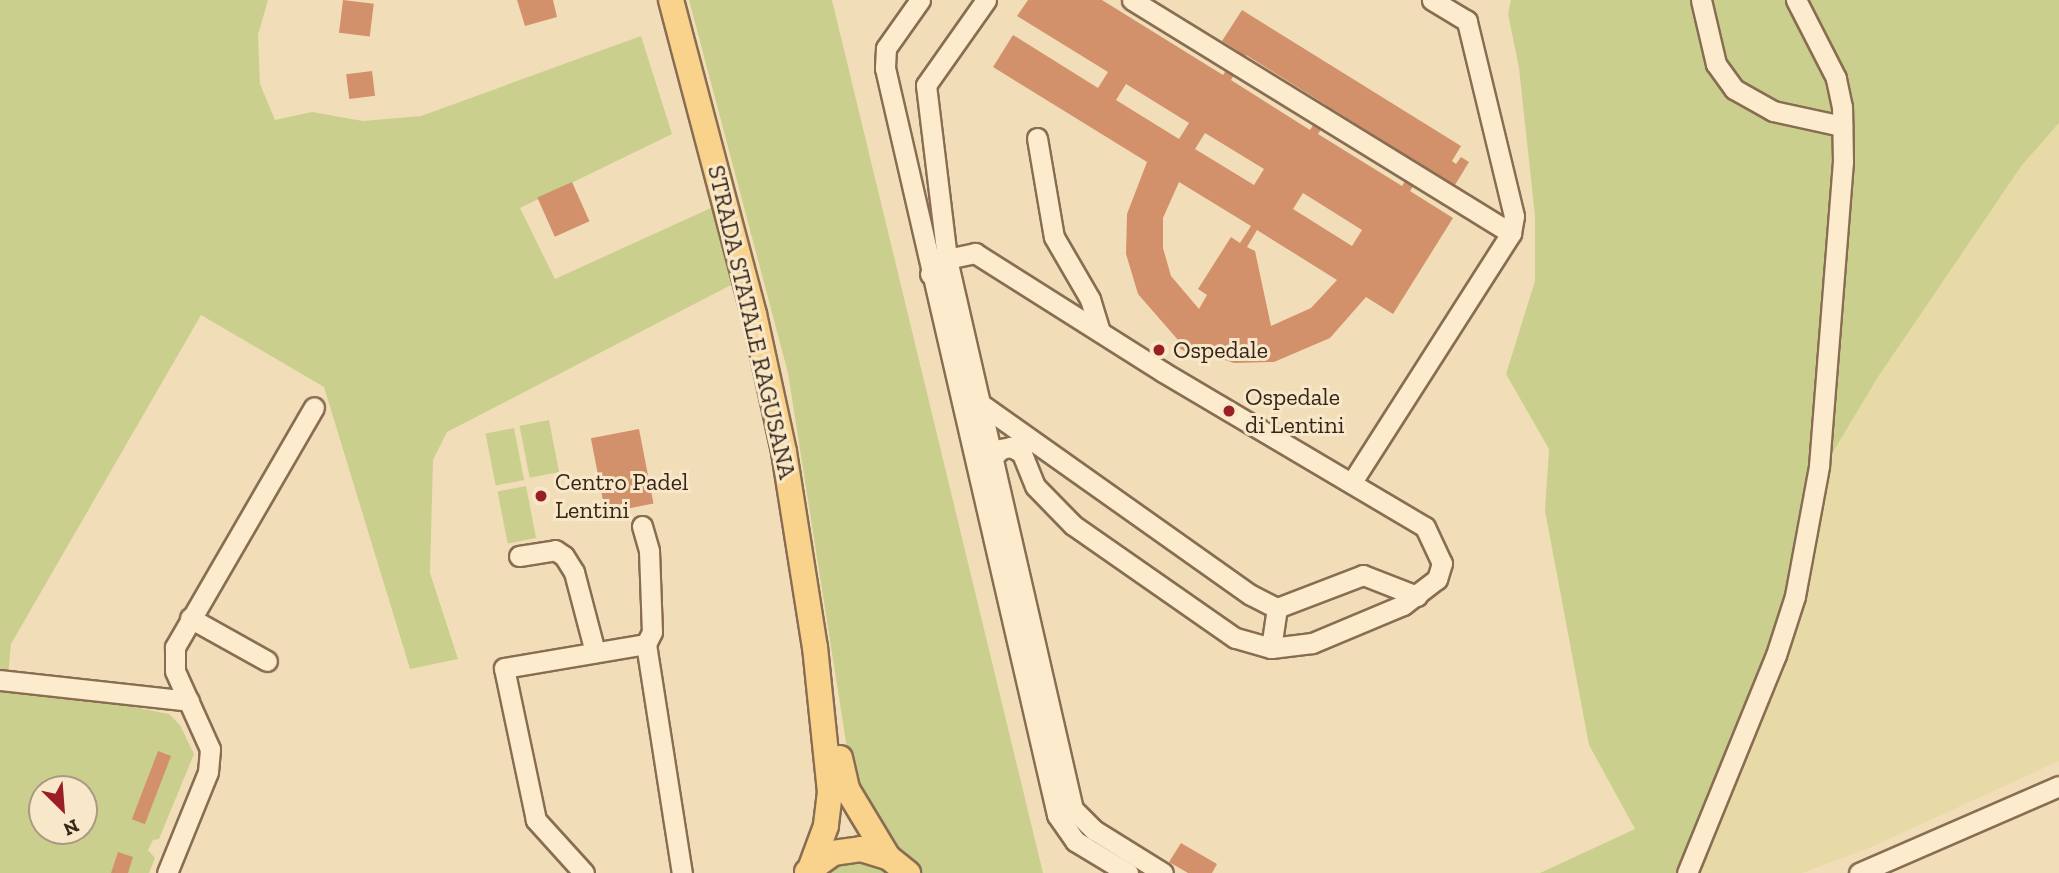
<!DOCTYPE html>
<style>
body{margin:0}
#map{position:relative;width:2059px;height:873px;overflow:hidden;background:#f1deb9;font-family:"Zilla Slab",serif}
div>[style]{position:absolute}
.farmland>*{inset:0;background:#e7daa6}
.green>*{inset:0;background:#cbcf8d;transform-origin:0 0}
.building>*{inset:0;background:#d3916b;transform-origin:0 0}
.roads{filter:drop-shadow(2px 0 #896d53) drop-shadow(-2px 0 #896d53) drop-shadow(0 2px #896d53) drop-shadow(0 -2px #896d53)}
.minor>*{height:19px;margin:-9.5px;padding:0 9.5px;transform-origin:9.5px;border-radius:9.5px;background:#fcebcc}
.major>*{height:24px;margin:-12px;padding:0 12px;transform-origin:12px;border-radius:12px;background:#f9d28c}
.dots>*{width:19px;height:19px;translate:-50% -50%;box-sizing:border-box;border:4px solid #f8e8c9;border-radius:50%}
span{translate:-50% -50%;white-space:nowrap;text-align:center;line-height:1.15;-webkit-text-stroke:6px #f8e8c9;paint-order:stroke}
.street-label{font-size:24px;color:#362619}
.poi-label{font-size:24px;color:#362619}
.left{translate:0 -50%;text-align:left}
.north{position:absolute;left:28px;top:775px;width:70px;height:70px;box-sizing:border-box;background:#f8e8c9;border:2px solid #aa9a83;border-radius:50%;rotate:155deg;font-size:19px;font-weight:700;line-height:28px;text-align:center;color:#362619}
.north::after{content:'';display:block;margin:auto;width:24px;height:32px;background:#9c1e25;clip-path:polygon(50% 0,100% 100%,50% 72%,0 100%)}
</style>
<div id="map">
<div class="farmland">
<div style="clip-path:polygon(2059px 123px,2059px 761px,1869px 848px,1802px 873px,1700px 873px,1695px 867px,1827px 462px,1878px 377px,2022px 165px)"></div>
</div>
<div class="green">
<div style="clip-path:polygon(0 0,268px 0,258px 35px,260px 84px,275px 120px,312px 112px,363px 121px,421px 116px,641px 36px,672px 134px,520px 208px,555px 279px,713px 207px,731px 285px,447px 432px,433px 460px,430px 573px,458px 659px,410px 669px,324px 387px,201px 315px,11px 644px,8px 676px,0 675px)"></div>
<div style="clip-path:polygon(689px 0,832px 0,1043px 873px,918px 873px,888px 844px,851px 774px,788px 373px)"></div>
<div style="clip-path:polygon(1511px 0,1696px 0,1710px 67px,1836px 136px,1814px 462px,1788px 594px,1760px 686px,1680px 873px,1540px 873px,1635px 829px,1589px 745px,1545px 511px,1549px 449px,1506px 374px,1535px 281px,1535px 216px,1519px 68px,1508px 14px)"></div>
<div style="clip-path:polygon(1707px 0,1790px 0,1816px 46px,1837px 111px,1828px 116px,1778px 107px,1727px 74px)"></div>
<div style="clip-path:polygon(1800px 0,2059px 0,2059px 123px,2022px 165px,1878px 377px,1827px 462px,1851px 112px)"></div>
<div style="left:549px;top:420px;width:53px;height:30px;rotate:79deg"></div>
<div style="left:514px;top:428px;width:53px;height:29px;rotate:79deg"></div>
<div style="left:526px;top:486px;width:53px;height:29px;rotate:79deg"></div>
<div style="clip-path:polygon(evenodd,0 685px,37px 688px,169px 714px,180px 725px,194px 754px,159px 839px,153px 840px,148px 850px,155px 858px,149px 873px,0 873px,0 685px,42px 789px,84px 789px,84px 831px,42px 831px,42px 789px)"></div>
<div style="clip-path:polygon(869px 860px,894px 873px,822px 873px,838px 863px)"></div>
</div>
<div class="building">
<div style="left:343px;top:0;width:31px;height:33px;rotate:7deg"></div>
<div style="clip-path:polygon(517px 0,553px 0,557px 17px,525px 26px)"></div>
<div style="clip-path:polygon(evenodd,1028px 0,1102px 0,1223px 75px,1238px 51px,1222px 41px,1242px 10px,1461px 146px,1452px 161px,1456px 164px,1461px 157px,1469px 162px,1455px 185px,1425px 167px,1410px 191px,1453px 218px,1393px 314px,1366px 297px,1330px 338px,1274px 362px,1234px 363px,1195px 350px,1191px 355px,1174px 345px,1178px 340px,1138px 294px,1126px 254px,1127px 214px,1147px 162px,993px 67px,1013px 35px,1098px 88px,1108px 72px,1017px 16px,1028px 0,1246px 55px,1326px 105px,1310px 130px,1231px 80px,1246px 55px,1028px 0,1126px 84px,1189px 123px,1179px 139px,1116px 100px,1126px 84px,1028px 0,1334px 110px,1417px 162px,1402px 186px,1318px 134px,1334px 110px,1028px 0,1205px 133px,1264px 169px,1254px 185px,1195px 149px,1205px 133px,1028px 0,1179px 182px,1251px 226px,1240px 243px,1231px 237px,1198px 289px,1207px 295px,1199px 309px,1171px 276px,1163px 248px,1163px 218px,1179px 182px,1028px 0,1303px 193px,1362px 230px,1352px 246px,1293px 209px,1303px 193px,1028px 0,1257px 230px,1337px 280px,1311px 308px,1271px 326px,1255px 251px,1247px 247px,1257px 230px)"></div>
<div style="left:372px;top:71px;width:25px;height:26px;rotate:83deg"></div>
<div style="left:572px;top:182px;width:43px;height:38px;rotate:66deg"></div>
<div style="left:639px;top:429px;width:76px;height:49px;rotate:79deg"></div>
<div style="left:158px;top:751px;width:14px;height:73px;rotate:21deg"></div>
<div style="clip-path:polygon(1181px 843px,1217px 864px,1212px 873px,1188px 873px,1169px 862px)"></div>
<div style="clip-path:polygon(118px 852px,133px 857px,128px 873px,111px 873px)"></div>
</div>
<div class="roads">
<div class="minor">
<div style="left:920px;top:0;width:59px;rotate:125.3deg"></div>
<div style="left:886px;top:48px;width:20px;rotate:93deg"></div>
<div style="left:885px;top:68px;width:767px;rotate:77.03deg"></div>
<div style="left:1057px;top:815px;width:32px;rotate:55deg"></div>
<div style="left:1075px;top:841px;width:62px;rotate:31.1deg"></div>
<div style="left:986px;top:0;width:104px;rotate:125.2deg"></div>
<div style="left:926px;top:85px;width:175px;rotate:83.1deg"></div>
<div style="left:947px;top:259px;width:564px;rotate:77.1deg"></div>
<div style="left:1073px;top:809px;width:30px;rotate:45deg"></div>
<div style="left:1094px;top:830px;width:81px;rotate:31.9deg"></div>
<div style="left:1132px;top:0;width:445px;rotate:31.6deg"></div>
<div style="left:1701px;top:0;width:66px;rotate:76.8deg"></div>
<div style="left:1716px;top:64px;width:31px;rotate:54deg"></div>
<div style="left:1734px;top:89px;width:45px;rotate:29.4deg"></div>
<div style="left:1773px;top:111px;width:71px;rotate:12.3deg"></div>
<div style="left:1037px;top:138px;width:100px;rotate:80.3deg"></div>
<div style="left:1054px;top:237px;width:72px;rotate:59.9deg"></div>
<div style="left:1090px;top:299px;width:34px;rotate:73deg"></div>
<div style="left:930px;top:274px;width:23px;rotate:-41deg"></div>
<div style="left:947px;top:259px;width:29px;rotate:-12deg"></div>
<div style="left:975px;top:253px;width:222px;rotate:32.3deg"></div>
<div style="left:1163px;top:372px;width:304px;rotate:30.6deg"></div>
<div style="left:1425px;top:527px;width:40px;rotate:65deg"></div>
<div style="left:1442px;top:563px;width:17px;rotate:107deg"></div>
<div style="left:1437px;top:579px;width:43px;rotate:142.6deg"></div>
<div style="left:1403px;top:605px;width:99px;rotate:157.3deg"></div>
<div style="left:1312px;top:643px;width:41px;rotate:173deg"></div>
<div style="left:1271px;top:648px;width:37px;rotate:-164deg"></div>
<div style="left:1235px;top:638px;width:198px;rotate:-145.1deg"></div>
<div style="left:1073px;top:525px;width:54px;rotate:-134.3deg"></div>
<div style="left:1035px;top:486px;width:35px;rotate:-112deg"></div>
<div style="left:1022px;top:453px;width:13px;rotate:-151deg"></div>
<div style="left:1011px;top:447px;width:10px;rotate:169deg"></div>
<div style="left:1001px;top:449px;width:14px;rotate:135deg"></div>
<div style="left:978px;top:402px;width:334px;rotate:35.3deg"></div>
<div style="left:1251px;top:595px;width:29px;rotate:27deg"></div>
<div style="left:1277px;top:608px;width:92px;rotate:-21deg"></div>
<div style="left:1363px;top:575px;width:58px;rotate:21.3deg"></div>
<div style="left:1352px;top:482px;width:295px;rotate:-57.4deg"></div>
<div style="left:1511px;top:233px;width:17px;rotate:-80deg"></div>
<div style="left:1514px;top:216px;width:201px;rotate:-103.6deg"></div>
<div style="left:1467px;top:21px;width:41px;rotate:-149deg"></div>
<div style="left:642px;top:526px;width:26px;rotate:74deg"></div>
<div style="left:649px;top:551px;width:81px;rotate:87.9deg"></div>
<div style="left:652px;top:632px;width:13px;rotate:117deg"></div>
<div style="left:519px;top:556px;width:36px;rotate:-9deg"></div>
<div style="left:555px;top:550px;width:11px;rotate:34deg"></div>
<div style="left:564px;top:556px;width:19px;rotate:58deg"></div>
<div style="left:574px;top:572px;width:83px;rotate:75.3deg"></div>
<div style="left:190px;top:618px;width:88px;rotate:29.2deg"></div>
<div style="left:1271px;top:648px;width:40px;rotate:-81.5deg"></div>
<div style="left:0;top:680px;width:190px;rotate:6.3deg"></div>
<div style="left:167px;top:873px;width:109px;rotate:-67.9deg"></div>
<div style="left:208px;top:772px;width:23px;rotate:-85deg"></div>
<div style="left:210px;top:749px;width:85px;rotate:-114.2deg"></div>
<div style="left:175px;top:671px;width:24px;rotate:-90deg"></div>
<div style="left:175px;top:647px;width:277px;rotate:-59.9deg"></div>
<div style="left:584px;top:873px;width:72px;rotate:-132.2deg"></div>
<div style="left:536px;top:820px;width:155px;rotate:-101.9deg"></div>
<div style="left:504px;top:668px;width:144px;rotate:-9.6deg"></div>
<div style="left:646px;top:644px;width:232px;rotate:81.1deg"></div>
<div style="left:1687px;top:873px;width:235px;rotate:-67.8deg"></div>
<div style="left:1776px;top:655px;width:62px;rotate:-72.1deg"></div>
<div style="left:1795px;top:596px;width:132px;rotate:-79.5deg"></div>
<div style="left:1819px;top:466px;width:305px;rotate:-85.5deg"></div>
<div style="left:1843px;top:162px;width:55px;rotate:-91deg"></div>
<div style="left:1842px;top:107px;width:30px;rotate:-102deg"></div>
<div style="left:1836px;top:78px;width:88px;rotate:-117.1deg"></div>
<div style="left:1859px;top:873px;width:218px;rotate:-23.5deg"></div>
</div>
<div class="major">
<div style="left:671px;top:0;width:325px;rotate:75.2deg"></div>
<div style="left:754px;top:314px;width:141px;rotate:77.7deg"></div>
<div style="left:784px;top:452px;width:197px;rotate:81deg"></div>
<div style="left:815px;top:647px;width:146px;rotate:84.1deg"></div>
<div style="left:830px;top:792px;width:34px;rotate:97deg"></div>
<div style="left:826px;top:826px;width:46px;rotate:110.4deg"></div>
<div style="left:840px;top:758px;width:32px;rotate:77deg"></div>
<div style="left:847px;top:789px;width:79px;rotate:58.9deg"></div>
<div style="left:807px;top:872px;width:32px;rotate:-36deg"></div>
<div style="left:833px;top:853px;width:28px;rotate:-8deg"></div>
<div style="left:861px;top:849px;width:28px;rotate:17deg"></div>
<div style="left:888px;top:857px;width:26px;rotate:39deg"></div>
</div>
</div>
<div class="dots">
<div style="left:1159px;top:350px;background:#9c1e25"></div>
<div style="left:1229px;top:411px;background:#9c1e25"></div>
<div style="left:541px;top:496px;background:#9c1e25"></div>
</div>
<div class="street-label">
<span style="left:752px;top:322px;rotate:77deg">STRADA STATALE RAGUSANA</span>
</div>
<div class="poi-label">
<span class="left" style="left:1173px;top:350px">Ospedale</span>
<span class="left" style="left:1245px;top:411px">Ospedale<br>di Lentini</span>
<span class="left" style="left:555px;top:496px">Centro Padel<br>Lentini</span>
</div>
<div class="north">N</div>
</div>
